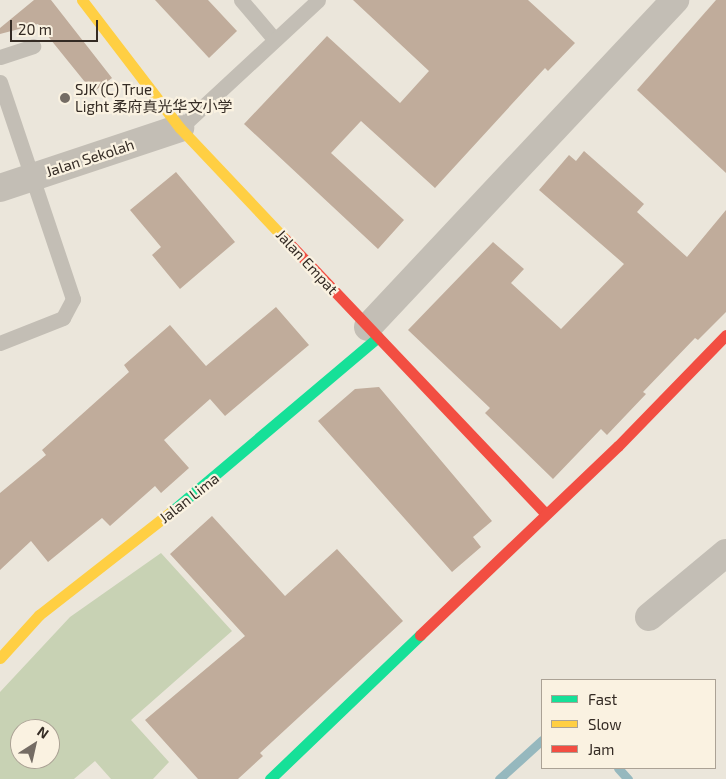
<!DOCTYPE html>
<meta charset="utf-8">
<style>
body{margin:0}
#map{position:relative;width:726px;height:779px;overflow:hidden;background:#ebe6db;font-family:"Exo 2","Noto Sans SC",sans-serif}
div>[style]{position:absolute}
.green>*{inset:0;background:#c8d2b4}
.stream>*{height:9px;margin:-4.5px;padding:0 4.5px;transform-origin:4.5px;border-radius:4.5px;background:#96b8be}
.building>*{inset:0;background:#c0ac9b}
.lane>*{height:15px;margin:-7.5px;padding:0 7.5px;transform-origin:7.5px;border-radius:7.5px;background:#c3beb5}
.street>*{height:28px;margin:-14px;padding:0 14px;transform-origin:14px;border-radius:14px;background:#c3beb5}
.fast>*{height:11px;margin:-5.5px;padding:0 5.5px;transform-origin:5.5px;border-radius:5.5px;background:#16e098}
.slow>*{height:11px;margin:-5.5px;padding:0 5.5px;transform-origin:5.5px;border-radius:5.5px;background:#ffcf43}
.jam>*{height:11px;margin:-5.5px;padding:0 5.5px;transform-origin:5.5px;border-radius:5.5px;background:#f24e42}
.dots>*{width:14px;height:14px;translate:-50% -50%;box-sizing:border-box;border:2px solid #faf2e1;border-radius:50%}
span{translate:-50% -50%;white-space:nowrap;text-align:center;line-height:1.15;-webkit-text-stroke:4.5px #faf2e1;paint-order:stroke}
.poi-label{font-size:15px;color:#342b24}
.left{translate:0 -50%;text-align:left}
.street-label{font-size:15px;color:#342b24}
.legend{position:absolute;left:541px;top:679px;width:175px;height:90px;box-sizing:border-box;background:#faf2e1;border:1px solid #aba295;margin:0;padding:6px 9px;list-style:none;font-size:15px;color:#342b24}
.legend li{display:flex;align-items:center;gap:10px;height:25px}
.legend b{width:25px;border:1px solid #aba295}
.north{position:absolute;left:10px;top:719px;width:50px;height:50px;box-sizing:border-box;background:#faf2e1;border:1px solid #aba295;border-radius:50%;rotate:35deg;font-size:14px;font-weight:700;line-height:20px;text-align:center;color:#342b24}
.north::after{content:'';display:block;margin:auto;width:18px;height:22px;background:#746c64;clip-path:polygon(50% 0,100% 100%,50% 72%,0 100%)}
.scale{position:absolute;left:10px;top:20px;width:88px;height:22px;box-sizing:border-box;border:2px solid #342b24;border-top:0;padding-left:6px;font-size:15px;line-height:18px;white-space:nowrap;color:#342b24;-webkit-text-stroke:4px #faf2e1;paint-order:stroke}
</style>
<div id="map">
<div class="green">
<div style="clip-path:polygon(evenodd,161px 553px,232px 631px,131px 720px,169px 762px,153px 779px,111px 779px,95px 761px,74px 779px,0 779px,0 692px,70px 617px,161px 553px,20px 729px,50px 729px,50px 759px,20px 759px,20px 729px)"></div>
</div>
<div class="stream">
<div style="left:618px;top:768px;width:15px;rotate:48deg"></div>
<div style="left:499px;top:779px;width:58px;rotate:-42.2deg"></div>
</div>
<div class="building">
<div style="clip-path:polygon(34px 0,51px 0,112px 78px,93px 92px,38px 24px,0 34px,0 28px)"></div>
<div style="clip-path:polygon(155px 0,208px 0,237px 31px,209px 58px)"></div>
<div style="clip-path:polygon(353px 0,528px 0,575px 43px,548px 71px,545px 68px,435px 188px,361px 121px,331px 153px,404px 220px,378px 249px,244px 124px,327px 36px,400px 103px,429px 71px)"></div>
<div style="clip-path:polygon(716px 0,726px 0,726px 173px,637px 90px)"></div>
<div style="clip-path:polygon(584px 151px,644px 204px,637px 212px,687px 257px,726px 210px,726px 312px,698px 340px,695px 338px,643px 392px,646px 394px,607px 435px,601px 429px,553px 479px,485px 413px,490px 408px,408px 330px,493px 242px,524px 269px,511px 283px,561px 329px,624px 264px,539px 190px,569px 155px,576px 161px)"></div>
<div style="clip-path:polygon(176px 172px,235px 242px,180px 289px,152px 255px,161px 247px,130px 210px)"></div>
<div style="clip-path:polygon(276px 307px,309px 345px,225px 416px,210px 399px,164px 440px,189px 468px,161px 493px,155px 486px,110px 526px,102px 518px,48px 562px,31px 541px,0 570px,0 493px,46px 455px,42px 450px,129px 372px,124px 365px,170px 325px,206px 366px)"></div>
<div style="clip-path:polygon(379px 387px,492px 521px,473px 537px,481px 547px,452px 572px,318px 421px,355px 389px)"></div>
<div style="clip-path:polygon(212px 516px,285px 596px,337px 549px,403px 621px,260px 753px,263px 756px,238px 779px,198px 779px,145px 720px,245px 636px,170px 554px)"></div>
</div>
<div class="lane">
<div style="left:241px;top:0;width:52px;rotate:49.6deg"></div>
<div style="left:0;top:57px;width:35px;rotate:-18deg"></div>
<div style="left:0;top:82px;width:229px;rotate:71.4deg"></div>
<div style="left:73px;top:299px;width:21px;rotate:118deg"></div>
<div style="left:63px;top:318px;width:68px;rotate:158.4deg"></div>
<div style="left:180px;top:128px;width:188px;rotate:-42.8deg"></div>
</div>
<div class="street">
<div style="left:0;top:188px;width:190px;rotate:-18.4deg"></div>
<div style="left:368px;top:327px;width:449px;rotate:-46.8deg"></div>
<div style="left:649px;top:617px;width:100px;rotate:-39.7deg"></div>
</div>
<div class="fast">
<div style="left:171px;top:512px;width:271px;rotate:-40.2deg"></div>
<div style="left:270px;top:779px;width:208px;rotate:-43.8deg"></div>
</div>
<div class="slow">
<div style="left:82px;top:0;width:161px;rotate:52.6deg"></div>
<div style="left:180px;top:128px;width:153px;rotate:46.6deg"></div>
<div style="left:0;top:658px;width:58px;rotate:-47.8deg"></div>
<div style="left:39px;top:615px;width:167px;rotate:-38deg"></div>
</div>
<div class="jam">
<div style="left:285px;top:239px;width:378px;rotate:46.5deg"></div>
<div style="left:420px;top:635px;width:274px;rotate:-43.7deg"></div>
<div style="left:618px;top:446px;width:155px;rotate:-45.8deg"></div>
</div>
<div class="dots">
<div style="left:65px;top:98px;background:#746c64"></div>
</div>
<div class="poi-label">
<span class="left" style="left:75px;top:98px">SJK (C) True<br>Light 柔府真光华文小学</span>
</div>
<div class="street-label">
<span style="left:90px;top:158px;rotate:-18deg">Jalan Sekolah</span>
<span style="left:307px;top:262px;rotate:47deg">Jalan Empat</span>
<span style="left:189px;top:498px;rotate:-38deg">Jalan Lima</span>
</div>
<ul class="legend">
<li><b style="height:6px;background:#16e098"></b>Fast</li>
<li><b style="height:6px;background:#ffcf43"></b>Slow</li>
<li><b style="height:6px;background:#f24e42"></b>Jam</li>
</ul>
<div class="north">N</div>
<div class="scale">20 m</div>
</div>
